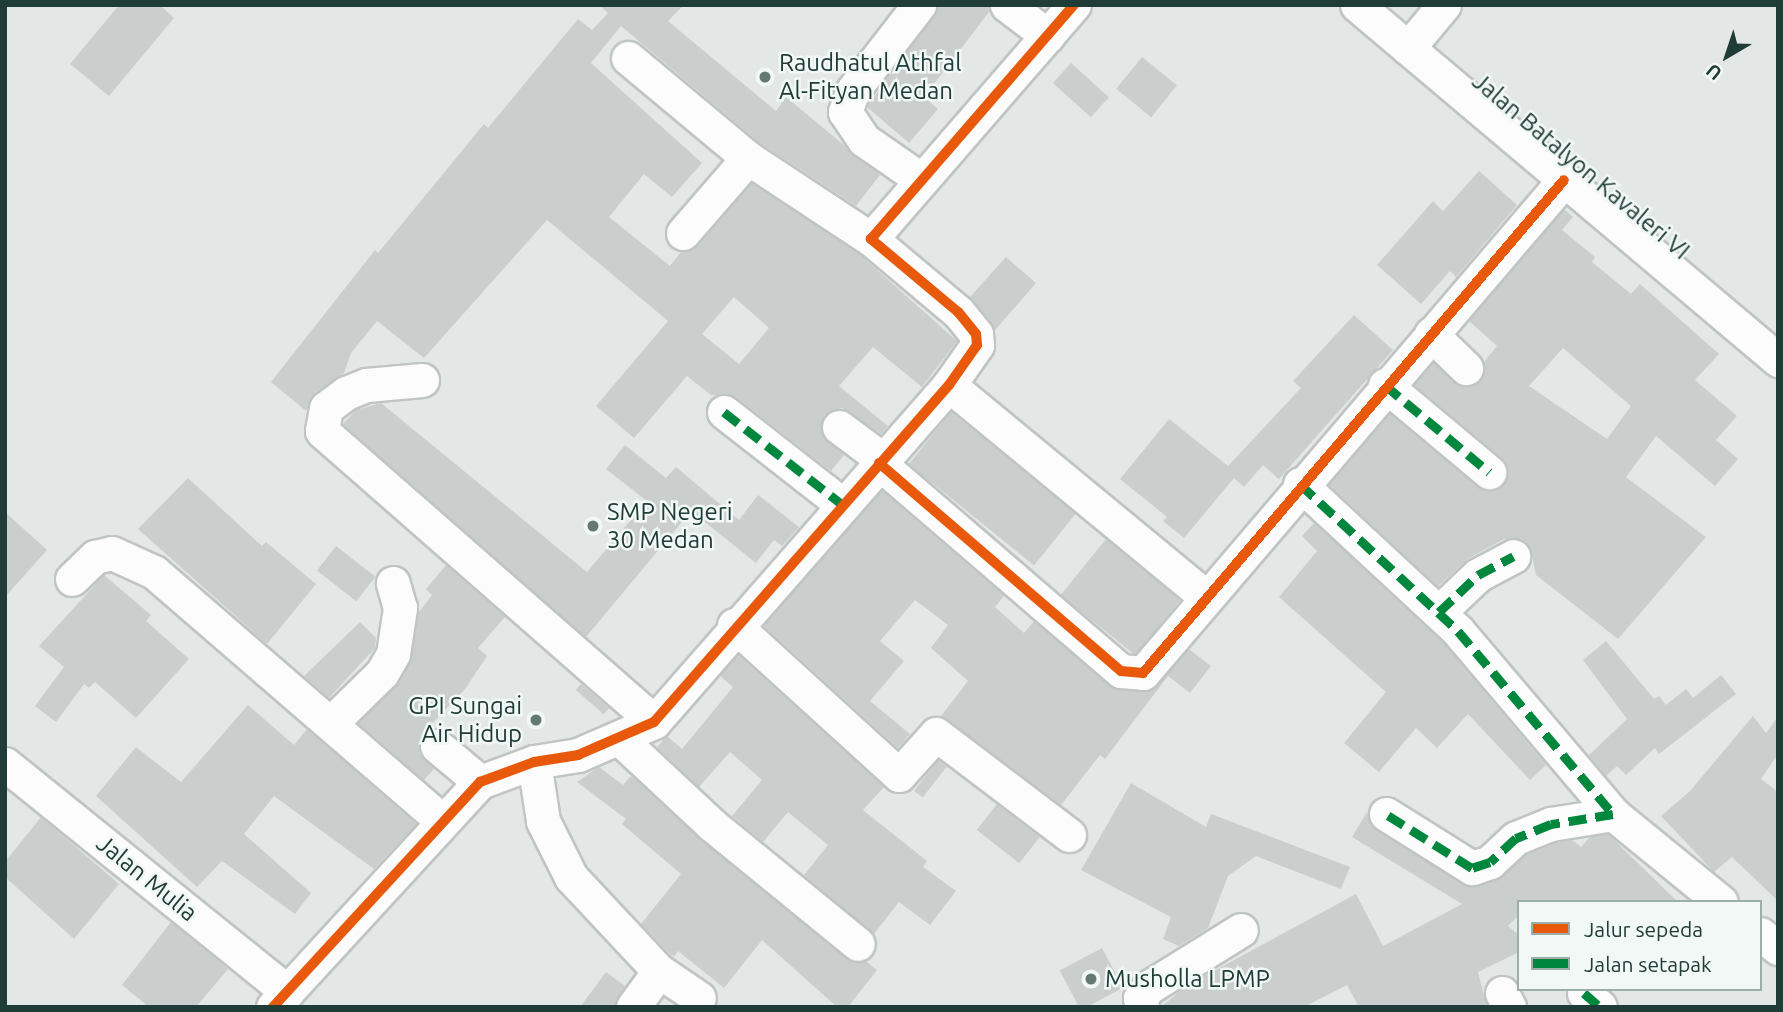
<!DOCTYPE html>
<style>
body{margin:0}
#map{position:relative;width:1783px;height:1012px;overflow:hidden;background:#e3e8e6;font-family:Ubuntu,sans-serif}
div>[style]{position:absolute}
.building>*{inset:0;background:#cacfce;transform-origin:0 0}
.roads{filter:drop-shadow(2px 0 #c0c5c3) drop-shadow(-2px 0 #c0c5c3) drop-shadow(0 2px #c0c5c3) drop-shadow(0 -2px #c0c5c3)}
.minor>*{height:33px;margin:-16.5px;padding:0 16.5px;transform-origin:16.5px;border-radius:16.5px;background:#fbfcfb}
.quiet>*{height:9px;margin-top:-4.5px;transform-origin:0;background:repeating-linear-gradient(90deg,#00873e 0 18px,transparent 0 27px)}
.cycleway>*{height:10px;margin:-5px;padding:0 5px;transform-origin:5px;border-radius:5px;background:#e8590c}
.dots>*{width:19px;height:19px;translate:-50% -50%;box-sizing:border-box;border:4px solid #f1f8f5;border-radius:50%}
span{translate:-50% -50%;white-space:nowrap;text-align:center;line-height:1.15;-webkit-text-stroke:5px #f1f8f5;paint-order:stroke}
.poi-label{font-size:24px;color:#203c37}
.left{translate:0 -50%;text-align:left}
.right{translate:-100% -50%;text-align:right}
.street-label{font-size:24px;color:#203c37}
.frame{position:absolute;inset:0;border:7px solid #203c37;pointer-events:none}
.legend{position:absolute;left:1517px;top:900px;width:245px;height:91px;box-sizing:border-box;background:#f1f8f5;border:2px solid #9dada9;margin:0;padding:9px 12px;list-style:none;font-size:21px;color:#203c37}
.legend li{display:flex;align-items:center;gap:14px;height:35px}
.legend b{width:35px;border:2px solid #9dada9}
.north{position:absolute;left:1692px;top:21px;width:70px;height:70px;-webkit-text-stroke:5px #f1f8f5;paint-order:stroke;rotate:219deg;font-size:19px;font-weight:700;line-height:28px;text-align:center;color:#203c37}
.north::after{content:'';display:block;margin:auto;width:24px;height:32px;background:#203c37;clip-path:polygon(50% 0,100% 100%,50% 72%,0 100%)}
</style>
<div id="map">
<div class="building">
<div style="clip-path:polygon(119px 5px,160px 5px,174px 18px,109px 96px,70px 64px)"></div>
<div style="clip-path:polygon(evenodd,599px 5px,684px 5px,668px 21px,776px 111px,786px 97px,880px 175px,856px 206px,760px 143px,621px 26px,591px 63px,702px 163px,672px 197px,644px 174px,609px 217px,670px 266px,681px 252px,698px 246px,752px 183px,859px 254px,957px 341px,922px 387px,873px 347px,839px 386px,888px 426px,881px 434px,842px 408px,824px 415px,822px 435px,844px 455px,831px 471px,736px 397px,711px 395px,687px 376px,634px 438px,596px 406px,668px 321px,547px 220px,424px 358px,377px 321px,351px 353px,344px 373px,314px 393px,306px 411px,271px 382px,375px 250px,378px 253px,484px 124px,488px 128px,578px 19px,592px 30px,608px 13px,599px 5px,734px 297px,769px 328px,739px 364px,702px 334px,734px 297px)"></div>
<div style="clip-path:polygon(938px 5px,988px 5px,989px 12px,924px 97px,938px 109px,909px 143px,867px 107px)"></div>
<div style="left:1142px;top:57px;width:45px;height:41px;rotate:39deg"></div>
<div style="left:1071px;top:63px;width:51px;height:27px;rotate:42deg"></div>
<div style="clip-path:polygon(1479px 171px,1517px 205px,1456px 277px,1450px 271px,1421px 304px,1377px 265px,1433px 201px,1443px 211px)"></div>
<div style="clip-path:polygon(evenodd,1564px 209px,1573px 217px,1562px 230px,1595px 257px,1592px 262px,1631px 294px,1640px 284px,1719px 354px,1695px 380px,1737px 416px,1716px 440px,1738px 459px,1715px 486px,1656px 436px,1626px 477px,1706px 537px,1618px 639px,1536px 575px,1530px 547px,1522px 539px,1504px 539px,1469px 558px,1438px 586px,1329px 485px,1390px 414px,1477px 487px,1486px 491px,1503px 485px,1508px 475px,1502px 458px,1415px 385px,1433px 363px,1461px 386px,1480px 381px,1484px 362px,1497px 346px,1469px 321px,1564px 209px,1563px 348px,1631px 406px,1607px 439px,1529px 386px,1563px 348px)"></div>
<div style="clip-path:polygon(1006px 257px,1036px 283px,995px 330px,970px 297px)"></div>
<div style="clip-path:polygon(1354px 315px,1393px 350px,1279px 479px,1263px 465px,1244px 487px,1234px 478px,1184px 538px,1163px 521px,1167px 517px,1120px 479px,1169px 419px,1228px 466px,1301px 388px,1293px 381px)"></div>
<div style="clip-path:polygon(381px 403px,587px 572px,647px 501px,606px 469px,625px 445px,666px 478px,676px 467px,739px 520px,758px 495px,799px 527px,782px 546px,774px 540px,756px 563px,691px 511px,586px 637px,343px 424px,356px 410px)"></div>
<div style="left:951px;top:412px;width:161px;height:67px;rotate:39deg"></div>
<div style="clip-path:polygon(188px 478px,262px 546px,266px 542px,316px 584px,267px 644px,138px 529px)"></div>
<div style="clip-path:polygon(882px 491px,1004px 596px,995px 607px,1024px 633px,1034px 621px,1109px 686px,1151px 691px,1189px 649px,1211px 666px,1190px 693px,1168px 676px,1105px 759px,1100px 755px,1061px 805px,941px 716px,968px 681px,931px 648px,948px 625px,915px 600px,880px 641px,904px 661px,870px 701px,910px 734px,898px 748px,764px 626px)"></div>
<div style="clip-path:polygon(5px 512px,47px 550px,5px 597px)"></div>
<div style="clip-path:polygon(1314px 523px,1444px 644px,1546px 765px,1530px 780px,1468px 714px,1437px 748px,1416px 728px,1379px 772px,1344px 743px,1386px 692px,1279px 597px,1317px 551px,1302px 536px)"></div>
<div style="left:1106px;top:539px;width:96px;height:72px;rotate:39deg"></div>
<div style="left:336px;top:546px;width:50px;height:31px;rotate:38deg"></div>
<div style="clip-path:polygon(446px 565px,505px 617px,478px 648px,487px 656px,465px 689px,422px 734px,419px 753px,434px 769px,424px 780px,358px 723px,396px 686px,410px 664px,419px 612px,432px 595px,426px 589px)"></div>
<div style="clip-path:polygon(104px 575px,151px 615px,146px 621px,189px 659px,136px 718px,95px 682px,89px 688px,84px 684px,56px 722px,35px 706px,64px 667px,39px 646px)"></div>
<div style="clip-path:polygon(360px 622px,376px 638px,375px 648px,329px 698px,304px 676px)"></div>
<div style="clip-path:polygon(1606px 641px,1654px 699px,1659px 696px,1666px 705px,1686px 689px,1693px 698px,1721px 675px,1736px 694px,1659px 754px,1655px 748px,1626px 775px,1617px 766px,1606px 776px,1589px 755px,1627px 719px,1583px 660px)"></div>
<div style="clip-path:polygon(738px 655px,884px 787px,863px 810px,927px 861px,923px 867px,956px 891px,930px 925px,899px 902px,874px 934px,804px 875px,828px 845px,788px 812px,763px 842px,732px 816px,762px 780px,730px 752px,699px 787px,657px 747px,667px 736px,682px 749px,733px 687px,720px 676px)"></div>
<div style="left:581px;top:684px;width:37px;height:8px;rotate:41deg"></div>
<div style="clip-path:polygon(248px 705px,294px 745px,307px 729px,416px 824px,374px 869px,274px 796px,244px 834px,311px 893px,295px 914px,222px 861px,197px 887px,96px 796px,136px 747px,181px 782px)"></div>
<div style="clip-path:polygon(1753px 716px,1766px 733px,1778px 716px,1778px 754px,1761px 779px,1778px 792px,1778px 901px,1732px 857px,1714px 872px,1661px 816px,1690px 791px)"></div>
<div style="left:938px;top:760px;width:11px;height:39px;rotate:38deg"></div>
<div style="clip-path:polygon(599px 767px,623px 785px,631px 776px,846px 959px,866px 961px,877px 970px,848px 1007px,837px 1007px,762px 940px,724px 988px,678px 951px,674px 957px,667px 951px,641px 924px,681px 874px,622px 824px,626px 819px,577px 782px)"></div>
<div style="clip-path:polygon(1131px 783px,1206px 827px,1211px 814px,1350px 867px,1341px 889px,1256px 856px,1228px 876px,1208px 928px,1179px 946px,1163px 939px,1171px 917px,1081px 870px)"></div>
<div style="left:997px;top:804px;width:54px;height:33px;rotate:38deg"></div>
<div style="clip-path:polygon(1367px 812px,1376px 830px,1470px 887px,1497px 880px,1526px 855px,1556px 843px,1572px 840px,1581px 847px,1590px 837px,1608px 834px,1678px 902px,1519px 902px,1519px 915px,1508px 926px,1519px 935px,1519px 952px,1478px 972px,1487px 1007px,1359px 1007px,1347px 985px,1304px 1007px,1161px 1007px,1186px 986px,1356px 894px,1383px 946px,1462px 904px,1352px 837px)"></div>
<div style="clip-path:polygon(41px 817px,119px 884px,74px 939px,5px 877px,5px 862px)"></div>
<div style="clip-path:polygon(171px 922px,228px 969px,196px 1007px,149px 1007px,122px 985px)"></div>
<div style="left:1102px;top:948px;width:45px;height:48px;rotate:62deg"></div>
<div style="clip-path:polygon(606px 972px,625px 986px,614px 1007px,580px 1007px)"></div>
</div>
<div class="roads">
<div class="minor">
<div style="left:1007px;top:5px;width:51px;rotate:37.1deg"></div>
<div style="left:1357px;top:5px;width:551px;rotate:40.14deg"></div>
<div style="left:1408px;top:48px;width:56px;rotate:-50.1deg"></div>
<div style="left:628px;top:58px;width:156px;rotate:39.8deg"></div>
<div style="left:748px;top:158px;width:147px;rotate:33.4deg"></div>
<div style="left:919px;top:178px;width:67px;rotate:-145.4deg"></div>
<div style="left:864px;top:140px;width:34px;rotate:-124deg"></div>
<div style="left:845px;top:112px;width:23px;rotate:-70deg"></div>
<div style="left:853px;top:90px;width:108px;rotate:-52.2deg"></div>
<div style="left:683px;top:233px;width:99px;rotate:-49.1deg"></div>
<div style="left:1431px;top:334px;width:49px;rotate:44.2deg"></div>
<div style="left:422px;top:380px;width:56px;rotate:174.9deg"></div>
<div style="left:366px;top:385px;width:22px;rotate:158deg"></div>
<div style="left:346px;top:393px;width:25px;rotate:143deg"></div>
<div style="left:326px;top:408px;width:23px;rotate:100deg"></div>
<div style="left:322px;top:431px;width:441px;rotate:41.2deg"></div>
<div style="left:949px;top:385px;width:330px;rotate:39.5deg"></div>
<div style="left:1385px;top:385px;width:136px;rotate:39.9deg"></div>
<div style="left:724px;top:412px;width:151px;rotate:38deg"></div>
<div style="left:839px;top:427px;width:54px;rotate:36.7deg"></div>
<div style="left:879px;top:463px;width:319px;rotate:40.7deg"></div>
<div style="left:1121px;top:671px;width:22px;rotate:5deg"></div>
<div style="left:1143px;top:673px;width:648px;rotate:-49.5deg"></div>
<div style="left:1300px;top:484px;width:216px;rotate:42.9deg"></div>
<div style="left:1458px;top:631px;width:240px;rotate:49.7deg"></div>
<div style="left:1613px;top:814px;width:139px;rotate:39.2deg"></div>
<div style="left:72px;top:579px;width:32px;rotate:-44deg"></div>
<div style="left:95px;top:557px;width:17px;rotate:-13deg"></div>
<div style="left:112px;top:553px;width:46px;rotate:24.3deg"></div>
<div style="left:154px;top:572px;width:379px;rotate:40.8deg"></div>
<div style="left:1439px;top:612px;width:54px;rotate:-43.5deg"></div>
<div style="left:1478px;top:575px;width:40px;rotate:-28deg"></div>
<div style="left:734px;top:625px;width:223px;rotate:42.3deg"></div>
<div style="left:899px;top:775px;width:55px;rotate:-47.9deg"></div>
<div style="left:936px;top:734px;width:167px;rotate:37.2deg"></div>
<div style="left:332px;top:722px;width:70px;rotate:-44.4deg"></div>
<div style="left:382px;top:673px;width:22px;rotate:-60deg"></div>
<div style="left:393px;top:654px;width:47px;rotate:-81.3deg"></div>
<div style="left:400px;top:608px;width:26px;rotate:-106deg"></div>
<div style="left:621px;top:740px;width:125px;rotate:43deg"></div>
<div style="left:712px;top:825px;width:188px;rotate:39.2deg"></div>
<div style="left:437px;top:746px;width:56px;rotate:39.9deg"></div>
<div style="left:534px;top:762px;width:60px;rotate:81.3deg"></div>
<div style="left:543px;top:821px;width:63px;rotate:63.4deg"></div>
<div style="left:571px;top:877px;width:129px;rotate:46.9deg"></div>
<div style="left:659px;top:971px;width:48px;rotate:34deg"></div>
<div style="left:5px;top:764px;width:363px;rotate:38.9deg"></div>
<div style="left:1386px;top:814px;width:102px;rotate:32.1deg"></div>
<div style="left:1472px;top:868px;width:19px;rotate:-18deg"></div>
<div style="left:1490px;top:862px;width:35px;rotate:-43deg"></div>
<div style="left:1516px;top:838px;width:38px;rotate:-22deg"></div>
<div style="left:1551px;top:824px;width:63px;rotate:-9.2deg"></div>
<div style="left:1760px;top:934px;width:23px;rotate:38deg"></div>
<div style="left:1502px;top:993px;width:16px;rotate:63deg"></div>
<div style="left:1584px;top:993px;width:21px;rotate:41deg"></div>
<div style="left:273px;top:1007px;width:306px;rotate:-47.4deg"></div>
<div style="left:480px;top:782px;width:58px;rotate:-20.3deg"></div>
<div style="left:534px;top:762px;width:45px;rotate:-9deg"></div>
<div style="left:578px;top:755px;width:83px;rotate:-23.5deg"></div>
<div style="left:654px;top:722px;width:448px;rotate:-48.8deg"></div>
<div style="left:949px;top:385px;width:49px;rotate:-55deg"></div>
<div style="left:977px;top:345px;width:11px;rotate:-95deg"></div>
<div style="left:976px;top:334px;width:28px;rotate:-129deg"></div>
<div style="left:958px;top:312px;width:114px;rotate:-140deg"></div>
<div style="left:871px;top:239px;width:310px;rotate:-49.1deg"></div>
<div style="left:633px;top:1007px;width:44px;rotate:-54.2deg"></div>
<div style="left:1142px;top:1007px;width:9px;rotate:-103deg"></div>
<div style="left:1140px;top:998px;width:14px;rotate:-51deg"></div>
<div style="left:1149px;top:987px;width:108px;rotate:-31.8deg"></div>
</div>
</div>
<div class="quiet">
<div style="left:1385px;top:385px;width:136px;rotate:39.9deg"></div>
<div style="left:724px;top:412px;width:151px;rotate:38deg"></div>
<div style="left:1300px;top:484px;width:216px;rotate:42.9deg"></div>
<div style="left:1458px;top:631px;width:240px;rotate:49.7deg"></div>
<div style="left:1613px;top:814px;width:63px;rotate:170.8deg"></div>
<div style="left:1551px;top:824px;width:38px;rotate:158deg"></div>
<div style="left:1516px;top:838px;width:35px;rotate:137deg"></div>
<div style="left:1490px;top:862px;width:19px;rotate:162deg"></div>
<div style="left:1472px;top:868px;width:102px;rotate:-147.9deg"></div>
<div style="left:1439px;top:612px;width:54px;rotate:-43.5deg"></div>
<div style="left:1478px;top:575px;width:40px;rotate:-28deg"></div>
<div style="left:1584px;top:993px;width:21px;rotate:41deg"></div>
</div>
<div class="cycleway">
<div style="left:879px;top:463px;width:319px;rotate:40.7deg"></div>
<div style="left:1121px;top:671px;width:22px;rotate:5deg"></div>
<div style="left:1143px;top:673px;width:648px;rotate:-49.5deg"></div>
<div style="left:273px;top:1007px;width:306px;rotate:-47.4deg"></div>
<div style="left:480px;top:782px;width:58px;rotate:-20.3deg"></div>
<div style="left:534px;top:762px;width:45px;rotate:-9deg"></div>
<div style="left:578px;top:755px;width:83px;rotate:-23.5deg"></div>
<div style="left:654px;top:722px;width:448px;rotate:-48.8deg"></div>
<div style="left:949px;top:385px;width:49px;rotate:-55deg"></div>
<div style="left:977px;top:345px;width:11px;rotate:-95deg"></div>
<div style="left:976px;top:334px;width:28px;rotate:-129deg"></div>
<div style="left:958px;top:312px;width:114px;rotate:-140deg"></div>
<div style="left:871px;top:239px;width:310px;rotate:-49.1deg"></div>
</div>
<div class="dots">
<div style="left:765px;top:77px;background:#647874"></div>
<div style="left:593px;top:526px;background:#647874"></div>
<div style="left:536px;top:720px;background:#647874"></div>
<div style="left:1091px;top:979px;background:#647874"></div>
</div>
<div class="poi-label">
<span class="left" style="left:779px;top:77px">Raudhatul Athfal<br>Al-Fityan Medan</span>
<span class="left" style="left:607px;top:526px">SMP Negeri<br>30 Medan</span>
<span class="right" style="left:522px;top:720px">GPI Sungai<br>Air Hidup</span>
<span class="left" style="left:1105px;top:979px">Musholla LPMP</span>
</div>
<div class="street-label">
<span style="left:1581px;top:166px;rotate:40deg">Jalan Batalyon Kavaleri VI</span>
<span style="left:147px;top:878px;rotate:39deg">Jalan Mulia</span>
</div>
<div class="frame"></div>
<ul class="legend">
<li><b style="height:9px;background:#e8590c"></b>Jalur sepeda</li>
<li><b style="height:9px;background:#00873e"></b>Jalan setapak</li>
</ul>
<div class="north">U</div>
</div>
